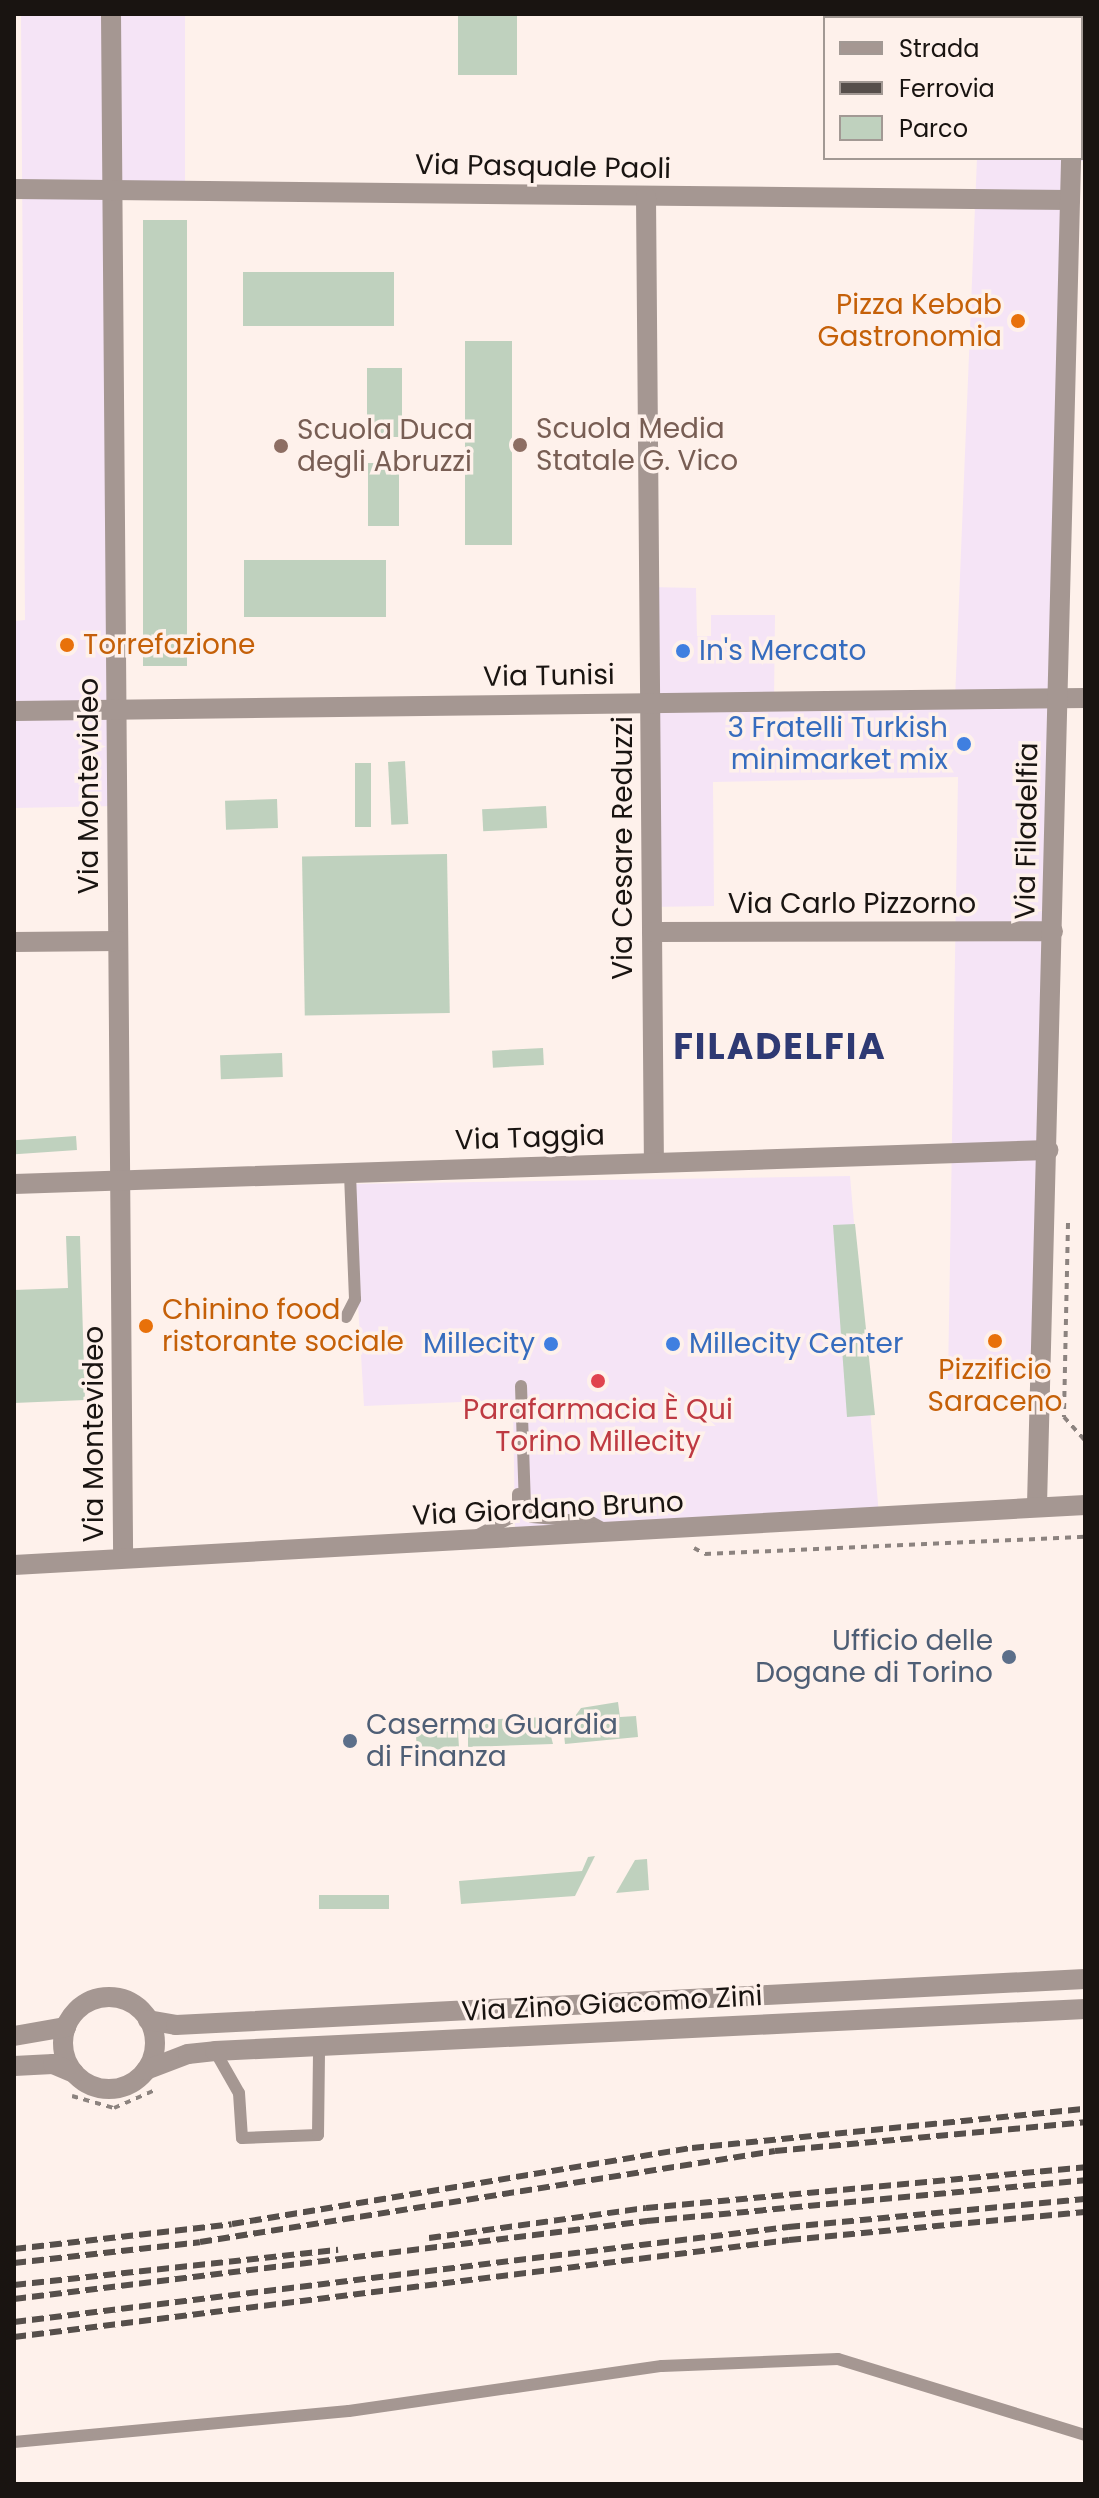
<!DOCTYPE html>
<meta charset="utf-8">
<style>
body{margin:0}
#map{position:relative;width:1099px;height:2498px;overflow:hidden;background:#fef1eb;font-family:Poppins,sans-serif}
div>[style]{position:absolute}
.commercial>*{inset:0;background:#f5e4f6;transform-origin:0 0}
.green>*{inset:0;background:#bfd1be;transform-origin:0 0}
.path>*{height:4px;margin-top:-2px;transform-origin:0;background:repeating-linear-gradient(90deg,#8c837f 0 6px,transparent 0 12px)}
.service>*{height:12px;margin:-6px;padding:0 6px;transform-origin:6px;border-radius:6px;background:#a59792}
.minor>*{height:20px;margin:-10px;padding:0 10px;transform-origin:10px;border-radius:10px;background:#a59792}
.tertiary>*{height:20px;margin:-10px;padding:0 10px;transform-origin:10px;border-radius:10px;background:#a59792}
.tertiary>.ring{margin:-10px;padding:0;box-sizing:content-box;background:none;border:20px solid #a59792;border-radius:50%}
.rail>*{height:6px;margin-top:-3px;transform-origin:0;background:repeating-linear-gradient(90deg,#564f4b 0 12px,transparent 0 18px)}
.dots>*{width:22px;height:22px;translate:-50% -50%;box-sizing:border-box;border:4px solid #fef1eb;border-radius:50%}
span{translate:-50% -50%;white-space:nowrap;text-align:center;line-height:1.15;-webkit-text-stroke:7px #fef1eb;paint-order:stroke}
.street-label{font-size:28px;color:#191411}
.food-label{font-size:28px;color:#c56008}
.right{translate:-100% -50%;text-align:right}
.left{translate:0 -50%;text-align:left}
.education-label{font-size:28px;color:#785e54}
.shop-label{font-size:28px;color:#366cbe}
.health-label{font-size:28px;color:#be3a42}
.service-label{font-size:28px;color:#4e5e75}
.district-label{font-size:36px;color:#2e3973;font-weight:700;letter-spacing:2px}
.frame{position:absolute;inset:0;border:16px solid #191411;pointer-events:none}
.legend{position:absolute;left:823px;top:16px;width:260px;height:144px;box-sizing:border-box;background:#fef1eb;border:2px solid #a29994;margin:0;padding:10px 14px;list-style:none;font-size:24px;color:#191411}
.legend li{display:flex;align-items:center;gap:16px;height:40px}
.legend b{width:40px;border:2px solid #a29994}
</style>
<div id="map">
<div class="commercial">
<div style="clip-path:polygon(21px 14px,185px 14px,185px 189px,113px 190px,117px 806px,14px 808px,14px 621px,25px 620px)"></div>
<div style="left:856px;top:14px;width:136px;height:5px"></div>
<div style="clip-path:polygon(1085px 61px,1085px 161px,1072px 161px,1042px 1380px,948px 1380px,958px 777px,713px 782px,714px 906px,651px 907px,650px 587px,696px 588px,697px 636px,711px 636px,711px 615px,775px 615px,774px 701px,955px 699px,977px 158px,1081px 158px)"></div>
<div style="clip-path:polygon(850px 1176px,879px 1515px,515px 1531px,513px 1400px,364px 1406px,351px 1184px)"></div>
</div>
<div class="green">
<div style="left:458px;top:14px;width:59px;height:61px"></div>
<div style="left:143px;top:220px;width:44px;height:446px"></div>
<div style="left:243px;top:272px;width:151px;height:54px"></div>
<div style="left:465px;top:341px;width:47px;height:204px"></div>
<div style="left:367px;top:368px;width:35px;height:69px"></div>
<div style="left:368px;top:463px;width:31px;height:63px"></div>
<div style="left:244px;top:560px;width:142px;height:57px"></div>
<div style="left:405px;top:761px;width:63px;height:17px;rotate:87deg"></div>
<div style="left:355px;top:763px;width:16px;height:64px"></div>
<div style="left:277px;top:799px;width:29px;height:52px;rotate:88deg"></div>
<div style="left:546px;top:806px;width:22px;height:64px;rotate:87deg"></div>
<div style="left:447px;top:854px;width:159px;height:145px;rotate:89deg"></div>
<div style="left:543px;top:1048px;width:17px;height:51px;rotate:87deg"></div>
<div style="left:282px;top:1053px;width:24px;height:62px;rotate:88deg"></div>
<div style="left:76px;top:1136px;width:14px;height:62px;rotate:86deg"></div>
<div style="clip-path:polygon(855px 1224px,875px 1415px,847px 1417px,833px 1225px)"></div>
<div style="clip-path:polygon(66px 1236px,80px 1236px,85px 1400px,14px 1403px,14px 1290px,68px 1288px)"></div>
<div style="clip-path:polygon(618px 1702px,620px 1717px,636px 1716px,638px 1737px,565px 1744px,563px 1724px,570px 1723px,581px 1708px)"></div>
<div style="clip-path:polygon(546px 1717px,553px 1744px,468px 1747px,468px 1729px,479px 1728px,478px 1720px)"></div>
<div style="clip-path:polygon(440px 1725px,441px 1732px,458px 1731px,459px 1748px,429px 1750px,419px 1767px,415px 1727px)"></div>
<div style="clip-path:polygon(595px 1856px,575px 1896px,461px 1904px,459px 1881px,582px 1871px,588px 1857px)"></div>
<div style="clip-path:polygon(647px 1859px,649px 1890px,616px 1893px,635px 1860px)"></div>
<div style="left:389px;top:1895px;width:14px;height:70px;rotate:90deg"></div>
</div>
<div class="path">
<div style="left:1068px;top:1223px;width:194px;rotate:91.2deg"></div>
<div style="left:1064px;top:1417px;width:31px;rotate:48deg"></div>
<div style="left:694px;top:1548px;width:13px;rotate:29deg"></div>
<div style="left:705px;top:1554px;width:380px;rotate:-2.6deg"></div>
<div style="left:72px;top:2096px;width:44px;rotate:15.9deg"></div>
<div style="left:114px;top:2108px;width:43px;rotate:-23.6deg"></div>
</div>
<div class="service">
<div style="left:346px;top:1317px;width:20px;rotate:-63deg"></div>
<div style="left:355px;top:1299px;width:127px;rotate:-92.3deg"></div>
<div style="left:521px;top:1386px;width:121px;rotate:88.1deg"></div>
<div style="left:525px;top:1507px;width:12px;rotate:55deg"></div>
<div style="left:532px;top:1517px;width:59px;rotate:4.8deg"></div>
<div style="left:591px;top:1522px;width:15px;rotate:28deg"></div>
<div style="left:476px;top:1536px;width:38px;rotate:-28deg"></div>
<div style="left:510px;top:1518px;width:14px;rotate:-56deg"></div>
<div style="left:518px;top:1506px;width:12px;rotate:-90deg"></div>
<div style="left:215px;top:2051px;width:48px;rotate:60.3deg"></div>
<div style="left:239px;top:2093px;width:45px;rotate:86.2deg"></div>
<div style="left:242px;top:2138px;width:76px;rotate:-2.3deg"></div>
<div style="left:318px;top:2135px;width:88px;rotate:-89.3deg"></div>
<div style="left:14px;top:2442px;width:336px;rotate:-5.3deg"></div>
<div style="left:349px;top:2411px;width:316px;rotate:-8.2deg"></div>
<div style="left:662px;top:2366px;width:176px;rotate:-2.3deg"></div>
<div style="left:838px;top:2359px;width:258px;rotate:17.1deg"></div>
</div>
<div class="minor">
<div style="left:111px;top:14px;width:1544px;rotate:89.55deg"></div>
<div style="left:992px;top:14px;width:7px;rotate:34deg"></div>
<div style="left:1081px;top:62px;width:4px;rotate:-14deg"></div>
<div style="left:1081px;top:118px;width:10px;rotate:-66deg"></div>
<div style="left:14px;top:189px;width:1056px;rotate:0.6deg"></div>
<div style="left:646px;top:197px;width:966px;rotate:89.53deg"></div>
<div style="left:14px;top:711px;width:1071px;rotate:-0.7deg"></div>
<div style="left:652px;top:932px;width:401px;rotate:-0.1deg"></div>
<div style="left:14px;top:942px;width:104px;rotate:-0.6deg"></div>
<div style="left:14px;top:1184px;width:1035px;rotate:-1.88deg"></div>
<div style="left:1037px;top:1505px;width:1347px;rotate:-88.55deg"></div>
<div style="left:14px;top:1565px;width:1073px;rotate:-3.21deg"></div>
</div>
<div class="tertiary">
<div class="ring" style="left:63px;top:1997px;width:72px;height:72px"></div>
<div style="left:148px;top:2020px;width:28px;rotate:10deg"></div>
<div style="left:176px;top:2025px;width:910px;rotate:-2.9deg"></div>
<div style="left:14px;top:2036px;width:53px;rotate:-9.8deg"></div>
<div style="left:14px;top:2066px;width:39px;rotate:-3deg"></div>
<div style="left:53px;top:2064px;width:23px;rotate:23deg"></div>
<div style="left:146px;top:2070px;width:45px;rotate:-20.9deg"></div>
<div style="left:188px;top:2054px;width:27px;rotate:-6deg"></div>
<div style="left:215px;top:2051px;width:871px;rotate:-2.76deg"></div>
</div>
<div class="rail">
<div style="left:429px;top:2238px;width:219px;rotate:-7.9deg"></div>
<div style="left:646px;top:2208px;width:441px;rotate:-5.3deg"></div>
<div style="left:14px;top:2249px;width:219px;rotate:-6.5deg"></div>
<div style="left:232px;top:2224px;width:466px;rotate:-9.4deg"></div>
<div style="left:692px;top:2148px;width:395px;rotate:-5.7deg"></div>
<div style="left:14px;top:2263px;width:187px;rotate:-6.4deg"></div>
<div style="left:200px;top:2242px;width:582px;rotate:-8.99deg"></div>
<div style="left:775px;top:2151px;width:311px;rotate:-5.3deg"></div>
<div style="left:14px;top:2285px;width:326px;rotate:-6.2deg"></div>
<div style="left:14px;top:2299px;width:638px;rotate:-7.02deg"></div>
<div style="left:647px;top:2221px;width:440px;rotate:-5.3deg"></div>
<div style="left:14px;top:2322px;width:780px;rotate:-7deg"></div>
<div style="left:788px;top:2227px;width:298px;rotate:-5.4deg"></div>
<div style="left:14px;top:2337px;width:781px;rotate:-7.13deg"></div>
<div style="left:789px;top:2240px;width:297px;rotate:-5.4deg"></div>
</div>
<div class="dots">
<div style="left:1018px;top:321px;background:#e8710a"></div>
<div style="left:520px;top:445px;background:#8d6e63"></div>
<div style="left:281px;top:446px;background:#8d6e63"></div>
<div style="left:67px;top:645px;background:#e8710a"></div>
<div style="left:683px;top:651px;background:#3f7fe0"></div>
<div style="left:964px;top:744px;background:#3f7fe0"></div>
<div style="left:146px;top:1326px;background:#e8710a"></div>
<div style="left:995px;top:1341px;background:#e8710a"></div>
<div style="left:551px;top:1344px;background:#3f7fe0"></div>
<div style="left:673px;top:1344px;background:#3f7fe0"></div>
<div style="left:598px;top:1381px;background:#e0444e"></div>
<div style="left:1009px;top:1657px;background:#5c6f8a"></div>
<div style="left:350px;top:1741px;background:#5c6f8a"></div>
</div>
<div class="street-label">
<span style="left:543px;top:167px;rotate:1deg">Via Pasquale Paoli</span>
<span style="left:549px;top:676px;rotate:-1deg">Via Tunisi</span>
<span style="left:89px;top:786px;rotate:-90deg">Via Montevideo</span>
<span style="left:1027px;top:831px;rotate:-89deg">Via Filadelfia</span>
<span style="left:623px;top:848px;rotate:-90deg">Via Cesare Reduzzi</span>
<span style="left:852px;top:904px">Via Carlo Pizzorno</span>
<span style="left:530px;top:1138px;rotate:-2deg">Via Taggia</span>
<span style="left:94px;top:1434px;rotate:-90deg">Via Montevideo</span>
<span style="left:548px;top:1509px;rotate:-3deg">Via Giordano Bruno</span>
<span style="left:612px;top:2004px;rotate:-3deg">Via Zino Giacomo Zini</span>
</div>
<div class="food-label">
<span class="right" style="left:1002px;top:321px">Pizza Kebab<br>Gastronomia</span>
<span class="left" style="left:83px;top:645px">Torrefazione</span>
<span class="left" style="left:162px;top:1326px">Chinino food<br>ristorante sociale</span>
<span style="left:995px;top:1386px">Pizzificio<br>Saraceno</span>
</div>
<div class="education-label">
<span class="left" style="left:536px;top:445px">Scuola Media<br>Statale G. Vico</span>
<span class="left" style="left:297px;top:446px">Scuola Duca<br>degli Abruzzi</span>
</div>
<div class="shop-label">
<span class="left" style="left:699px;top:651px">In's Mercato</span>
<span class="right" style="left:948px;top:744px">3 Fratelli Turkish<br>minimarket mix</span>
<span class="right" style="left:535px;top:1344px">Millecity</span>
<span class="left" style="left:689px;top:1344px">Millecity Center</span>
</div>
<div class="health-label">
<span style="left:598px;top:1426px">Parafarmacia È Qui<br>Torino Millecity</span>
</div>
<div class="service-label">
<span class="right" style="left:993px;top:1657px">Ufficio delle<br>Dogane di Torino</span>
<span class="left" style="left:366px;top:1741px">Caserma Guardia<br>di Finanza</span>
</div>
<div class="district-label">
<span style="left:780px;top:1047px">FILADELFIA</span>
</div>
<div class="frame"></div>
<ul class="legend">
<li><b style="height:10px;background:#a59792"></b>Strada</li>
<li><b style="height:10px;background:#564f4b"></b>Ferrovia</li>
<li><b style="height:22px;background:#bfd1be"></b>Parco</li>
</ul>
</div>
